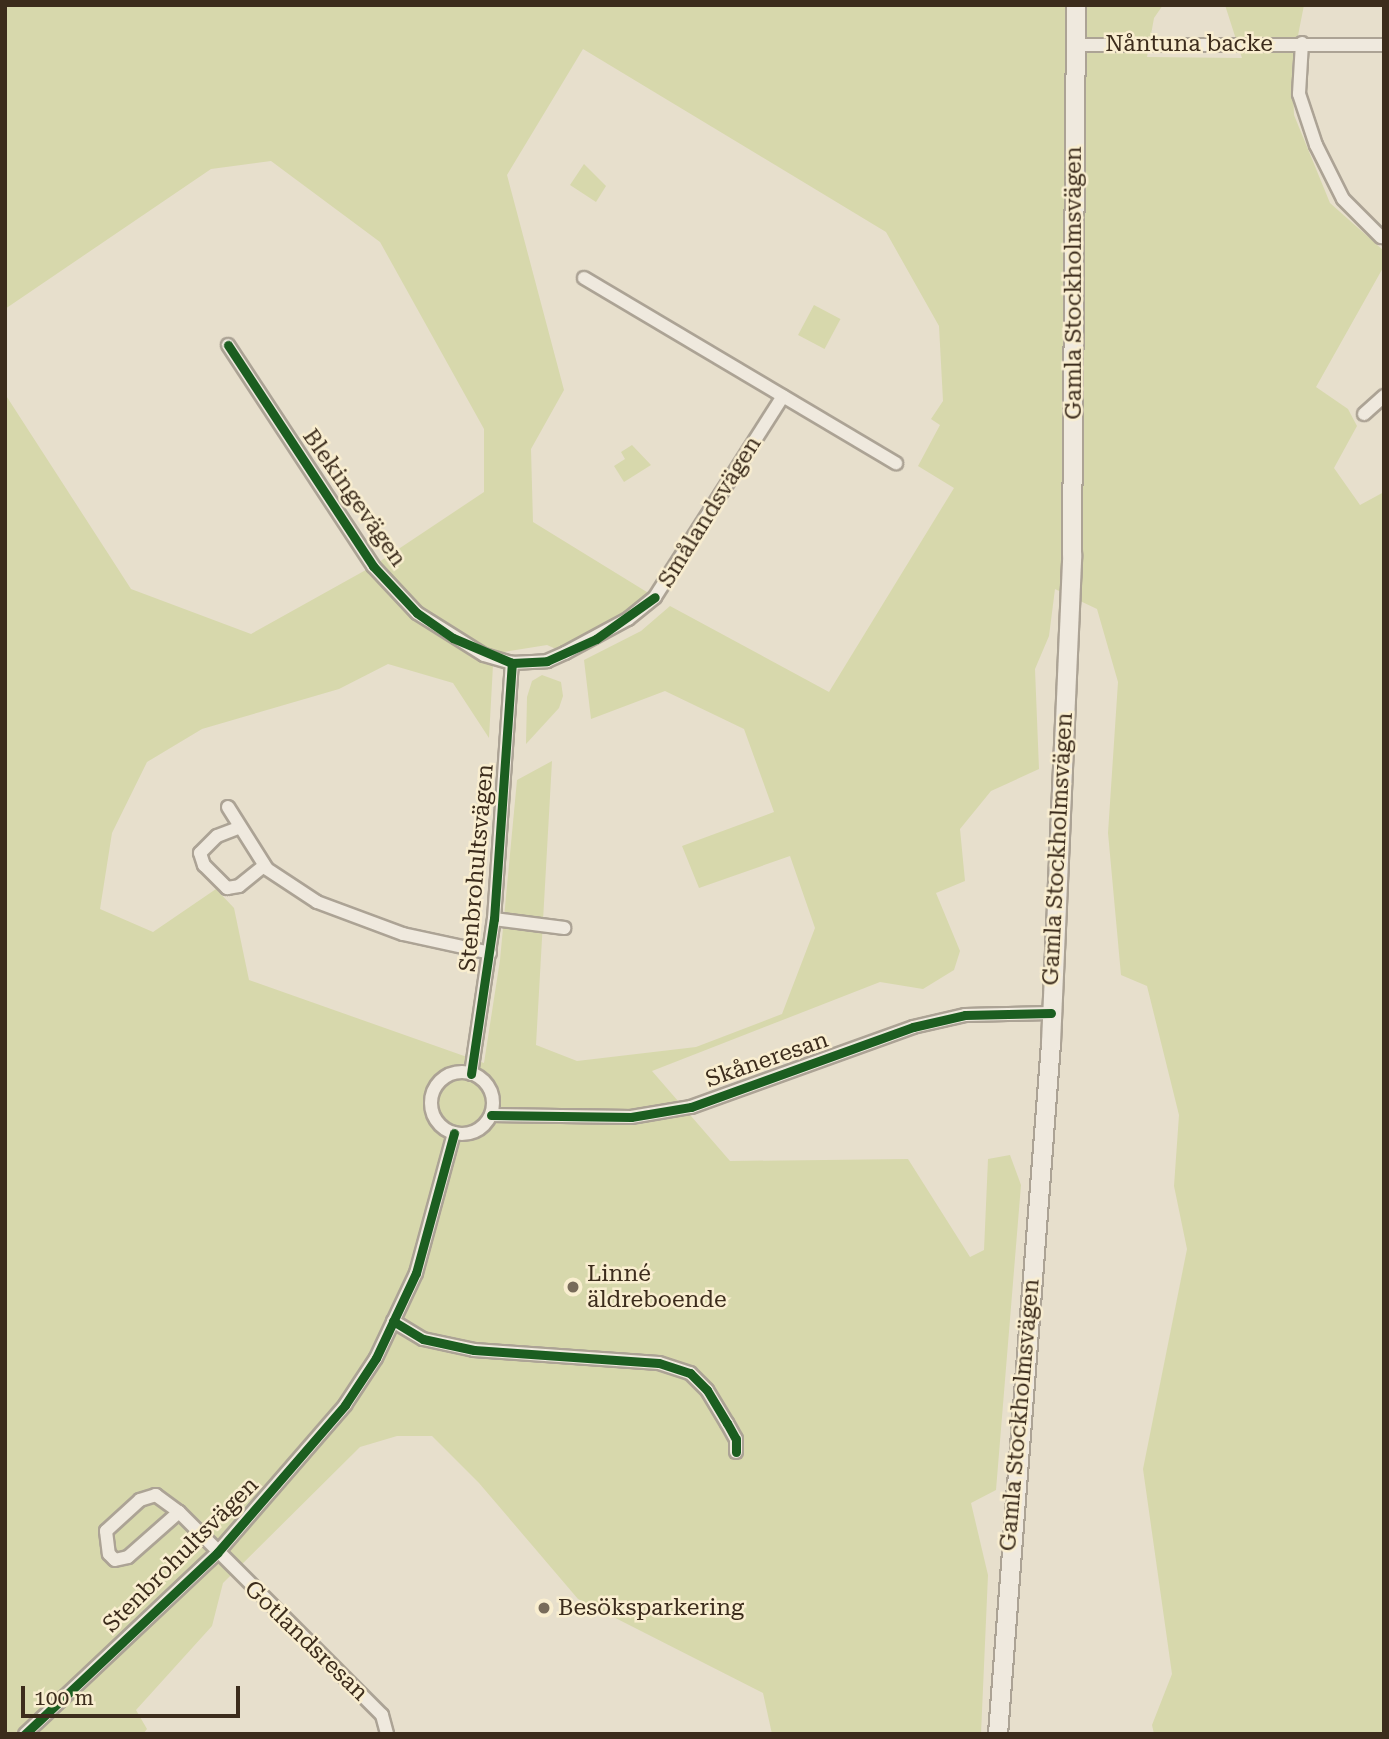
<!DOCTYPE html>
<meta charset="utf-8">
<style>
body{margin:0}
#map{position:relative;width:1389px;height:1739px;overflow:hidden;background:#e7dfcc;font-family:"Roboto Serif",serif}
div>[style]{position:absolute}
.green>*{inset:0;background:#d7d8ac;transform-origin:0 0}
.roads{filter:drop-shadow(2px 0 #aca395) drop-shadow(-2px 0 #aca395) drop-shadow(0 2px #aca395) drop-shadow(0 -2px #aca395)}
.street>*{height:12px;margin:-6px;padding:0 6px;transform-origin:6px;border-radius:6px;background:#efe9de}
.street>.ring{margin:-6px;padding:0;box-sizing:content-box;background:none;border:12px solid #efe9de;border-radius:50%}
.secondary>*{height:18px;margin:-9px;padding:0 9px;transform-origin:9px;border-radius:9px;background:#efe9de}
.cycleway>*{height:9px;margin:-4.5px;padding:0 4.5px;transform-origin:4.5px;border-radius:4.5px;background:#1b5e20}
.dots>*{width:19px;height:19px;translate:-50% -50%;box-sizing:border-box;border:4px solid #f9eed0;border-radius:50%}
span{translate:-50% -50%;white-space:nowrap;text-align:center;line-height:1.15;-webkit-text-stroke:5px #f9eed0;paint-order:stroke}
.street-label{font-size:23px;color:#3c2c1c}
.poi-label{font-size:23px;color:#3c2c1c}
.left{translate:0 -50%;text-align:left}
.frame{position:absolute;inset:0;border:7px solid #3c2c1c;pointer-events:none}
.scale{position:absolute;left:21px;top:1686px;width:219px;height:32px;box-sizing:border-box;border:4px solid #3c2c1c;border-top:0;padding-left:9px;font-size:21px;line-height:24px;white-space:nowrap;color:#3c2c1c;-webkit-text-stroke:5px #f9eed0;paint-order:stroke}
</style>
<div id="map">
<div class="green">
<div style="clip-path:polygon(evenodd,5px 5px,1163px 5px,1154px 18px,1147px 57px,1242px 58px,1225px 5px,1304px 5px,1292px 66px,1294px 115px,1330px 203px,1384px 251px,1384px 266px,1316px 387px,1348px 409px,1357px 426px,1334px 468px,1360px 505px,1384px 492px,1384px 1734px,1154px 1734px,1152px 1725px,1172px 1674px,1143px 1469px,1187px 1249px,1174px 1186px,1179px 1115px,1147px 986px,1121px 975px,1108px 833px,1118px 682px,1097px 609px,1055px 589px,1049px 636px,1035px 669px,1039px 769px,991px 791px,960px 829px,965px 881px,936px 893px,960px 951px,954px 970px,923px 989px,880px 982px,652px 1071px,730px 1161px,908px 1159px,970px 1257px,984px 1250px,988px 1159px,1010px 1155px,1021px 1185px,996px 1490px,971px 1503px,988px 1575px,981px 1734px,772px 1734px,763px 1693px,578px 1599px,479px 1483px,432px 1436px,397px 1436px,360px 1447px,223px 1583px,212px 1626px,136px 1710px,147px 1729px,143px 1734px,5px 1734px,5px 394px,131px 589px,251px 634px,373px 566px,484px 492px,484px 429px,380px 242px,271px 161px,211px 169px,5px 309px,5px 5px,583px 49px,886px 232px,939px 326px,943px 401px,931px 419px,940px 425px,918px 466px,954px 488px,829px 692px,670px 606px,641px 631px,584px 660px,591px 719px,665px 691px,744px 729px,774px 812px,682px 846px,699px 888px,790px 856px,815px 928px,782px 1014px,696px 1047px,577px 1061px,536px 1045px,552px 761px,517px 780px,500px 960px,484px 1063px,249px 980px,234px 908px,216px 889px,153px 932px,100px 909px,112px 833px,147px 762px,202px 729px,339px 689px,388px 664px,453px 683px,489px 738px,493px 665px,485px 655px,547px 645px,565px 653px,655px 597px,533px 522px,531px 449px,564px 390px,507px 175px,583px 49px)"></div>
<div style="clip-path:polygon(584px 164px,606px 186px,596px 202px,570px 185px)"></div>
<div style="left:814px;top:305px;width:30px;height:34px;rotate:28deg"></div>
<div style="clip-path:polygon(632px 445px,651px 465px,624px 482px,614px 466px,625px 459px,621px 452px)"></div>
<div style="clip-path:polygon(542px 675px,561px 682px,563px 696px,559px 708px,526px 744px,527px 697px,532px 681px)"></div>
</div>
<div class="roads">
<div class="street">
<div style="left:1302px;top:43px;width:51px;rotate:93.4deg"></div>
<div style="left:1299px;top:94px;width:54px;rotate:71.6deg"></div>
<div style="left:1316px;top:145px;width:60px;rotate:63.4deg"></div>
<div style="left:1343px;top:199px;width:54px;rotate:45deg"></div>
<div style="left:1076px;top:45px;width:308px"></div>
<div style="left:584px;top:278px;width:363px;rotate:30.7deg"></div>
<div style="left:228px;top:345px;width:264px;rotate:56.7deg"></div>
<div style="left:373px;top:566px;width:64px;rotate:46.9deg"></div>
<div style="left:417px;top:613px;width:79px;rotate:32.1deg"></div>
<div style="left:484px;top:655px;width:29px;rotate:16deg"></div>
<div style="left:512px;top:663px;width:35px;rotate:-3deg"></div>
<div style="left:547px;top:661px;width:20px;rotate:-24deg"></div>
<div style="left:565px;top:653px;width:72px;rotate:-28.4deg"></div>
<div style="left:628px;top:619px;width:35px;rotate:-39deg"></div>
<div style="left:655px;top:597px;width:238px;rotate:-57.5deg"></div>
<div style="left:1364px;top:414px;width:27px;rotate:-42deg"></div>
<div style="left:228px;top:807px;width:73px;rotate:57.8deg"></div>
<div style="left:267px;top:869px;width:60px;rotate:33.4deg"></div>
<div style="left:317px;top:902px;width:92px;rotate:20.4deg"></div>
<div style="left:403px;top:934px;width:89px;rotate:12.3deg"></div>
<div style="left:238px;top:828px;width:22px;rotate:159deg"></div>
<div style="left:217px;top:836px;width:24px;rotate:135deg"></div>
<div style="left:200px;top:853px;width:13px;rotate:72deg"></div>
<div style="left:204px;top:865px;width:33px;rotate:45deg"></div>
<div style="left:227px;top:888px;width:12px;rotate:-9deg"></div>
<div style="left:239px;top:886px;width:32px;rotate:-39deg"></div>
<div style="left:494px;top:919px;width:71px;rotate:7.3deg"></div>
<div class="ring" style="left:431px;top:1072px;width:50px;height:50px"></div>
<div style="left:471px;top:1074px;width:157px;rotate:-81.6deg"></div>
<div style="left:494px;top:919px;width:257px;rotate:-86deg"></div>
<div style="left:491px;top:1115px;width:140px;rotate:0.8deg"></div>
<div style="left:631px;top:1117px;width:61px;rotate:-9.5deg"></div>
<div style="left:691px;top:1107px;width:236px;rotate:-19.8deg"></div>
<div style="left:913px;top:1027px;width:53px;rotate:-13deg"></div>
<div style="left:965px;top:1015px;width:86px;rotate:-1.3deg"></div>
<div style="left:393px;top:1321px;width:35px;rotate:31deg"></div>
<div style="left:423px;top:1339px;width:52px;rotate:12.2deg"></div>
<div style="left:474px;top:1350px;width:185px;rotate:4deg"></div>
<div style="left:659px;top:1363px;width:33px;rotate:18deg"></div>
<div style="left:690px;top:1373px;width:24px;rotate:45deg"></div>
<div style="left:707px;top:1390px;width:39px;rotate:59deg"></div>
<div style="left:727px;top:1423px;width:18px;rotate:61deg"></div>
<div style="left:736px;top:1439px;width:13px;rotate:90deg"></div>
<div style="left:179px;top:1512px;width:29px;rotate:-144deg"></div>
<div style="left:156px;top:1495px;width:17px;rotate:163deg"></div>
<div style="left:140px;top:1500px;width:46px;rotate:137.6deg"></div>
<div style="left:106px;top:1531px;width:23px;rotate:83deg"></div>
<div style="left:109px;top:1554px;width:8px;rotate:45deg"></div>
<div style="left:115px;top:1560px;width:13px;rotate:-13deg"></div>
<div style="left:128px;top:1557px;width:68px;rotate:-41.4deg"></div>
<div style="left:179px;top:1512px;width:287px;rotate:45deg"></div>
<div style="left:382px;top:1715px;width:20px;rotate:75deg"></div>
<div style="left:25px;top:1734px;width:264px;rotate:-43.3deg"></div>
<div style="left:217px;top:1553px;width:196px;rotate:-49.1deg"></div>
<div style="left:345px;top:1405px;width:56px;rotate:-56.6deg"></div>
<div style="left:376px;top:1358px;width:94px;rotate:-64.8deg"></div>
<div style="left:416px;top:1273px;width:145px;rotate:-74.8deg"></div>
</div>
<div class="secondary">
<div style="left:998px;top:1734px;width:693px;rotate:-85.61deg"></div>
<div style="left:1051px;top:1043px;width:488px;rotate:-87.5deg"></div>
<div style="left:1072px;top:555px;width:550px;rotate:-89.58deg"></div>
</div>
</div>
<div class="cycleway">
<div style="left:228px;top:345px;width:264px;rotate:56.7deg"></div>
<div style="left:373px;top:566px;width:64px;rotate:46.9deg"></div>
<div style="left:417px;top:613px;width:44px;rotate:34.8deg"></div>
<div style="left:453px;top:638px;width:64px;rotate:23deg"></div>
<div style="left:512px;top:663px;width:35px;rotate:-3deg"></div>
<div style="left:547px;top:661px;width:54px;rotate:-24.2deg"></div>
<div style="left:596px;top:639px;width:72px;rotate:-35.4deg"></div>
<div style="left:471px;top:1074px;width:157px;rotate:-81.6deg"></div>
<div style="left:494px;top:919px;width:257px;rotate:-86deg"></div>
<div style="left:491px;top:1115px;width:140px;rotate:0.8deg"></div>
<div style="left:631px;top:1117px;width:61px;rotate:-9.5deg"></div>
<div style="left:691px;top:1107px;width:236px;rotate:-19.8deg"></div>
<div style="left:913px;top:1027px;width:53px;rotate:-13deg"></div>
<div style="left:965px;top:1015px;width:86px;rotate:-1.3deg"></div>
<div style="left:393px;top:1321px;width:35px;rotate:31deg"></div>
<div style="left:423px;top:1339px;width:52px;rotate:12.2deg"></div>
<div style="left:474px;top:1350px;width:185px;rotate:4deg"></div>
<div style="left:659px;top:1363px;width:33px;rotate:18deg"></div>
<div style="left:690px;top:1373px;width:24px;rotate:45deg"></div>
<div style="left:707px;top:1390px;width:39px;rotate:59deg"></div>
<div style="left:727px;top:1423px;width:18px;rotate:61deg"></div>
<div style="left:736px;top:1439px;width:13px;rotate:90deg"></div>
<div style="left:25px;top:1734px;width:264px;rotate:-43.3deg"></div>
<div style="left:217px;top:1553px;width:196px;rotate:-49.1deg"></div>
<div style="left:345px;top:1405px;width:56px;rotate:-56.6deg"></div>
<div style="left:376px;top:1358px;width:94px;rotate:-64.8deg"></div>
<div style="left:416px;top:1273px;width:145px;rotate:-74.8deg"></div>
</div>
<div class="dots">
<div style="left:573px;top:1287px;background:#786b5a"></div>
<div style="left:544px;top:1608px;background:#786b5a"></div>
</div>
<div class="street-label">
<span style="left:1189px;top:44px">Nåntuna backe</span>
<span style="left:1074px;top:283px;rotate:-90deg">Gamla Stockholmsvägen</span>
<span style="left:354px;top:498px;rotate:55deg">Blekingevägen</span>
<span style="left:710px;top:512px;rotate:-58deg">Smålandsvägen</span>
<span style="left:1058px;top:849px;rotate:-87deg">Gamla Stockholmsvägen</span>
<span style="left:477px;top:868px;rotate:-85deg">Stenbrohultsvägen</span>
<span style="left:767px;top:1060px;rotate:-19deg">Skåneresan</span>
<span style="left:1020px;top:1415px;rotate:-85deg">Gamla Stockholmsvägen</span>
<span style="left:181px;top:1555px;rotate:-45deg">Stenbrohultsvägen</span>
<span style="left:306px;top:1641px;rotate:44deg">Gotlandsresan</span>
</div>
<div class="poi-label">
<span class="left" style="left:587px;top:1287px">Linné<br>äldreboende</span>
<span class="left" style="left:558px;top:1608px">Besöksparkering</span>
</div>
<div class="frame"></div>
<div class="scale">100 m</div>
</div>
